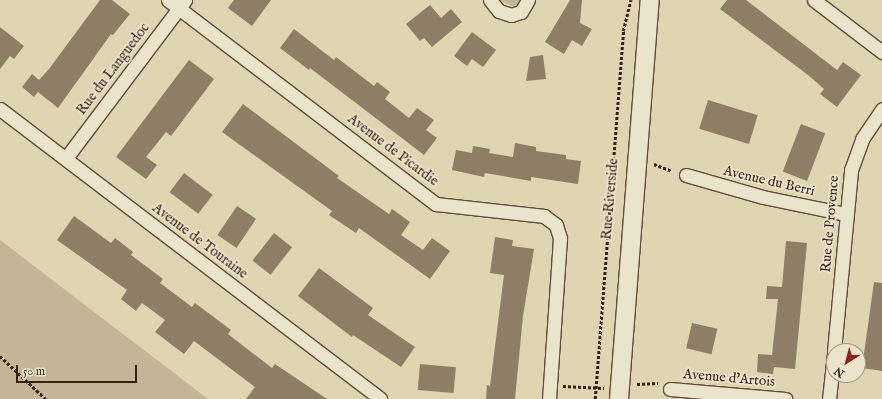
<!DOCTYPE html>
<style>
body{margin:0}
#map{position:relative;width:882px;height:399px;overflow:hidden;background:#e0d5b1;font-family:"IM FELL English",serif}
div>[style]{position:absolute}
.green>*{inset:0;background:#c3b696}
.building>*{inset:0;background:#8f7e66;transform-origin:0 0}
.path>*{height:2.5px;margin-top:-1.25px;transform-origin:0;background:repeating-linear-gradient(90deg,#381f14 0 3px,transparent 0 5px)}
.roads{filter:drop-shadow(1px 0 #624c3b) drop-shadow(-1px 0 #624c3b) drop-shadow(0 1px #624c3b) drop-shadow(0 -1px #624c3b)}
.street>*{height:13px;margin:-6.5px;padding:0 6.5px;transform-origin:6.5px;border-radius:6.5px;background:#ebe4cc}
.secondary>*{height:18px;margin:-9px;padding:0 9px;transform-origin:9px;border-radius:9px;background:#ebe4cc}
span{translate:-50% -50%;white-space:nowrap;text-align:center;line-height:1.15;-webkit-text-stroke:3.5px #ebe4cc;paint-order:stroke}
.street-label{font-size:14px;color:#381f14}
.north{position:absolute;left:826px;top:343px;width:40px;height:40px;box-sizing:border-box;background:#ebe4cc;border:1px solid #a39582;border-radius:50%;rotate:216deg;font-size:11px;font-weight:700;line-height:16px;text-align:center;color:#381f14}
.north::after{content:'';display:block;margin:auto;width:14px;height:18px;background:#8f2418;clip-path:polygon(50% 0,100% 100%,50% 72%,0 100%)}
.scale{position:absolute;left:16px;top:365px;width:121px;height:18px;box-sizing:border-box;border:2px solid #381f14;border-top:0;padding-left:5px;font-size:12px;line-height:14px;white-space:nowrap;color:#381f14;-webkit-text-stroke:3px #ebe4cc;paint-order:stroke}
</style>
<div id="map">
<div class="green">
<div style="clip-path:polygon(499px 0,520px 0,518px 5px,512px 6px)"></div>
<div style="clip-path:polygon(0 240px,208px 399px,0 399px)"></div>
</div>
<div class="building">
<div style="clip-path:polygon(100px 0,112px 0,130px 14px,113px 35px,111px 34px,58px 108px,38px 92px,34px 97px,22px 87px,32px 74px,39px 80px,49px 69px)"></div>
<div style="clip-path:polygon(234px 0,271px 0,252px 26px,228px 8px)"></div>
<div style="clip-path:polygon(570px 0,582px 0,580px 23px,592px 29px,582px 46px,572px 40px,564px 54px,545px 42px)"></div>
<div style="clip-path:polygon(727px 0,746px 0,837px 70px,843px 62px,861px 75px,837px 107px,820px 94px,824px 89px,808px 75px,720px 9px)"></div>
<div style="clip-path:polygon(430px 5px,441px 18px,451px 9px,462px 22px,432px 47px,424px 38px,420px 41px,406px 24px)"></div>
<div style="clip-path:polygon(0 27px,24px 46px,14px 59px,10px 56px,0 69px)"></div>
<div style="clip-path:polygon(294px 29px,334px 60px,336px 57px,374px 86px,377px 82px,390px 92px,385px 99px,409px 118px,417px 108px,434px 120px,426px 130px,437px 138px,424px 155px,310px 68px,309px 70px,280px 48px)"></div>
<div style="clip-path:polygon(472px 32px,496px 50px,483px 67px,472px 59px,467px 66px,454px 56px)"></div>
<div style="clip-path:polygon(543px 55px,546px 79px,526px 81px,530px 57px)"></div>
<div style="clip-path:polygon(189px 60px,214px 79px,171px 136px,166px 132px,146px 157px,157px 165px,146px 179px,116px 157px)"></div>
<div style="left:708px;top:100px;width:52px;height:30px;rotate:17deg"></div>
<div style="clip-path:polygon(243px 104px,339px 176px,337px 178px,389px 214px,392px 209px,410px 222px,401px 235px,423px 250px,432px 238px,450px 251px,430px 279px,359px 228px,356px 233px,329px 215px,332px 211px,222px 132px)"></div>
<div style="left:801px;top:124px;width:26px;height:51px;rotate:21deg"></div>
<div style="clip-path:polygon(515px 143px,536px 147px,536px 151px,566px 155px,566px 159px,581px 161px,578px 184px,531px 177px,531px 181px,485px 173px,484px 177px,452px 170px,456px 150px,472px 153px,473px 146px,490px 149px,489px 153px,513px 157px)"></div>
<div style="left:184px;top:173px;width:36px;height:24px;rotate:37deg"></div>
<div style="left:237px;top:206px;width:23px;height:35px;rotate:34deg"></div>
<div style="clip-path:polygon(74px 216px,111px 243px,115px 238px,133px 252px,131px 255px,163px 279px,160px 283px,192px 307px,195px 303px,231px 330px,228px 334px,272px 368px,275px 364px,327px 399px,246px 399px,255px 387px,194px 341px,184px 354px,155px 332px,165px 320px,142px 303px,136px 311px,121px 299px,127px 290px,57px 240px)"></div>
<div style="left:274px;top:233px;width:23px;height:35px;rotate:38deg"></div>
<div style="clip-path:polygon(495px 237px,513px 240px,512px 246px,534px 249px,523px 316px,515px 399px,486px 399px,487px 385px,490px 386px,504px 275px,490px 273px)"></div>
<div style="clip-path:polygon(786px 241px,807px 243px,795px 369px,774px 367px,773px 374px,757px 372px,758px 354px,772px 355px,778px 299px,766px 299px,767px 286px,782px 287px)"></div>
<div style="clip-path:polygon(319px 268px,373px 308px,368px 315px,415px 347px,401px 367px,353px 335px,352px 337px,298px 296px)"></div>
<div style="clip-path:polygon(874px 282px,882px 283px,882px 371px,862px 368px)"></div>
<div style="left:692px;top:323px;width:26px;height:26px;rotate:13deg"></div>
<div style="left:420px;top:364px;width:36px;height:26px;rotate:5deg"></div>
</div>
<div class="path">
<div style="left:654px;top:164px;width:19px;rotate:21deg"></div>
<div style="left:0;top:356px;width:63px;rotate:43.1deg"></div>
<div style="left:637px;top:384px;width:21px;rotate:-3deg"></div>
<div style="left:563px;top:386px;width:41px;rotate:2.8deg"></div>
<div style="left:595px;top:399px;width:369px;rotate:-85.6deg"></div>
<div style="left:623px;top:31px;width:32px;rotate:-76deg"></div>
</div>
<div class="roads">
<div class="street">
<div style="left:168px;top:0;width:337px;rotate:37.3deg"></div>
<div style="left:436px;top:204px;width:109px;rotate:6.3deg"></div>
<div style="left:544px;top:216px;width:15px;rotate:37deg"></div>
<div style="left:556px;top:225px;width:14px;rotate:73deg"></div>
<div style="left:560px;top:238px;width:161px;rotate:93.9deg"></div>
<div style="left:490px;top:0;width:14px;rotate:51deg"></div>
<div style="left:499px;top:11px;width:13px;rotate:18deg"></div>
<div style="left:511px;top:15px;width:10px;rotate:-17deg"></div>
<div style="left:521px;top:12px;width:14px;rotate:-60deg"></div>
<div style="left:814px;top:0;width:86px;rotate:37.4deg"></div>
<div style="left:0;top:109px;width:478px;rotate:37.3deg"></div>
<div style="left:66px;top:158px;width:198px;rotate:-53deg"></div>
<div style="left:686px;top:175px;width:80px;rotate:15.9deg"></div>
<div style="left:763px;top:197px;width:85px;rotate:11.6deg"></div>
<div style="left:834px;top:351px;width:182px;rotate:-84.6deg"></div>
<div style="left:851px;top:170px;width:33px;rotate:-70deg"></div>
<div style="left:862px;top:139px;width:36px;rotate:-56deg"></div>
<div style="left:670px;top:389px;width:116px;rotate:4.9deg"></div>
<div style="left:829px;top:399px;width:45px;rotate:-83.7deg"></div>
</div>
<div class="secondary">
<div style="left:619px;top:399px;width:400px;rotate:-85.6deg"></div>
</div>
</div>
<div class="street-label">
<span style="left:113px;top:69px;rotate:-53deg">Rue du Languedoc</span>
<span style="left:393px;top:150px;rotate:37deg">Avenue de Picardie</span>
<span style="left:769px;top:181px;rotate:13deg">Avenue du Berri</span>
<span style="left:610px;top:199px;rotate:-85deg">Rue Riverside</span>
<span style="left:830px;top:224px;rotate:-85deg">Rue de Provence</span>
<span style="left:200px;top:241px;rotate:37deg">Avenue de Touraine</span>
<span style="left:729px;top:378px;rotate:5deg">Avenue d'Artois</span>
</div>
<div class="north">N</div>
<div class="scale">50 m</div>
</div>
